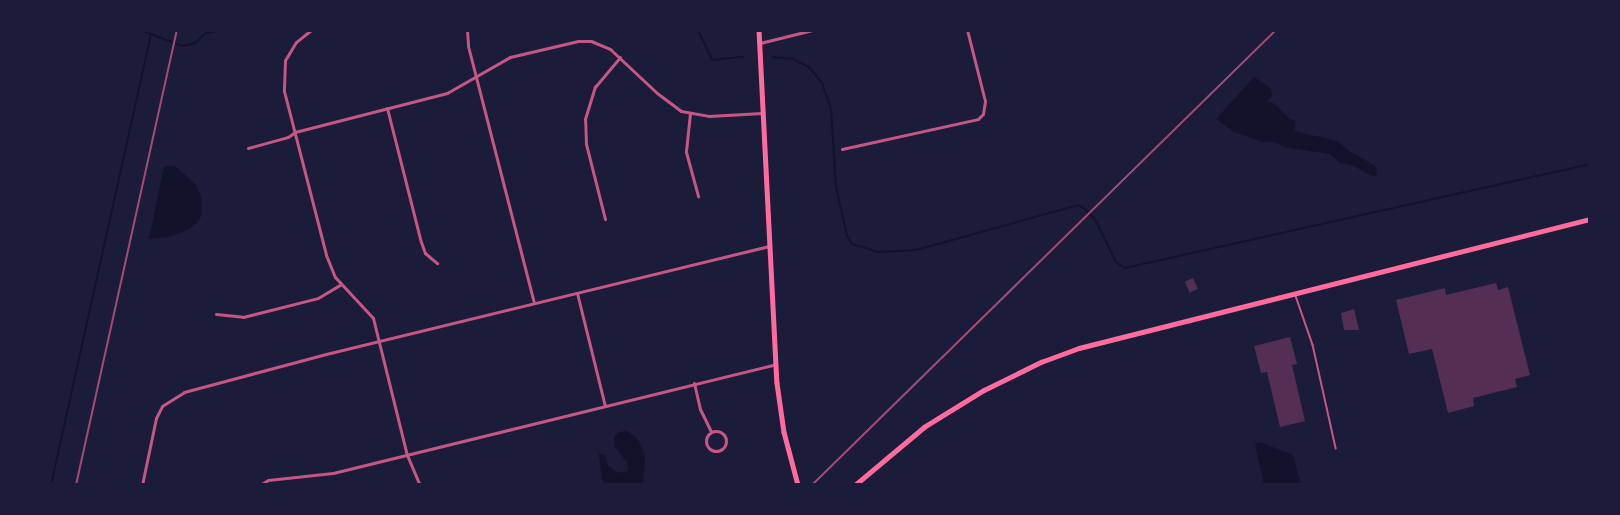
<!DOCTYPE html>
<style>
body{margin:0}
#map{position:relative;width:1620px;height:515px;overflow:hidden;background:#1b1b3a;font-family:"Alegreya Sans",sans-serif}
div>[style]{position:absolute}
.water>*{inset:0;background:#12122b}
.stream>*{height:2px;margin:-1px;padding:0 1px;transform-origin:1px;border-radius:1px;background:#12122b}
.building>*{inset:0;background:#542f53;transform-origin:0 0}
.service>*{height:1.5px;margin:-0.75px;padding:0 0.75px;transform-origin:0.75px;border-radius:0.75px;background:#c65784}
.minor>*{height:3px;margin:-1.5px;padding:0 1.5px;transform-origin:1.5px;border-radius:1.5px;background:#c65784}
.minor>.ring{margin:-1.5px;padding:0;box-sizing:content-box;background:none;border:3px solid #c65784;border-radius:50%}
.primary>*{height:4.5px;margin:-2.25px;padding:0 2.25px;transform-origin:2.25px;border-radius:2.25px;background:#ff6b9d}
.rail>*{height:2px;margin:-1px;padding:0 1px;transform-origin:1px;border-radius:1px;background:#a44b75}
span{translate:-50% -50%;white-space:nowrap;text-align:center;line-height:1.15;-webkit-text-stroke:6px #1b1b3a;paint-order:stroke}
.frame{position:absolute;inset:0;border:32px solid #1b1b3a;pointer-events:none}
</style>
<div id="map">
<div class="water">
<div style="clip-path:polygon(1254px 77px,1271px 89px,1272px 96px,1266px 101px,1275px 104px,1290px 119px,1296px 121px,1294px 131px,1337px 141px,1351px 152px,1375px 166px,1377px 174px,1374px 177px,1352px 165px,1340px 163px,1330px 154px,1284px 147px,1275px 142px,1263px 142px,1234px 132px,1216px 119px)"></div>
<div style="clip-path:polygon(164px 166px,175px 166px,196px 185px,202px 199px,202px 215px,196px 224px,187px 230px,168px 237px,149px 239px)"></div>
<div style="clip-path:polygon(627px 431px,637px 438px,645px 455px,643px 485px,606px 485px,602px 480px,599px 454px,605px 455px,608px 466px,618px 473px,628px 471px,627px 462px,615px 447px,614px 437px,619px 432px)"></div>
<div style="clip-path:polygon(1260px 442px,1293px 455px,1301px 485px,1264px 485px,1255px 444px)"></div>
</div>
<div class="stream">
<div style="left:140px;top:30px;width:46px;rotate:20.4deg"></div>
<div style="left:183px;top:46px;width:12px;rotate:-14deg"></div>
<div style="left:195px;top:43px;width:15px;rotate:-42deg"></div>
<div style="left:206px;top:33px;width:21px;rotate:-8deg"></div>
<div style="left:698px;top:30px;width:33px;rotate:65deg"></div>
<div style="left:712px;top:60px;width:31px;rotate:-6deg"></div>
<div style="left:772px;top:57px;width:21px;rotate:5deg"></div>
<div style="left:793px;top:59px;width:18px;rotate:27deg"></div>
<div style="left:809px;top:67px;width:21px;rotate:51deg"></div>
<div style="left:822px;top:83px;width:28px;rotate:71deg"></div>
<div style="left:831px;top:109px;width:78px;rotate:86.3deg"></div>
<div style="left:836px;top:187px;width:50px;rotate:77.3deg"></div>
<div style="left:847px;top:236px;width:9px;rotate:58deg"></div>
<div style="left:852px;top:244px;width:27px;rotate:17deg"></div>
<div style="left:878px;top:252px;width:38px;rotate:-3deg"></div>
<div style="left:916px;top:250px;width:168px;rotate:-15.5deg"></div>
<div style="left:1078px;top:205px;width:9px;rotate:32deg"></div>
<div style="left:1086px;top:210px;width:15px;rotate:48deg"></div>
<div style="left:1096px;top:221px;width:46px;rotate:64deg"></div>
<div style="left:1116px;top:262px;width:11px;rotate:34deg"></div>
<div style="left:1125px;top:268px;width:476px;rotate:-12.6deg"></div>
<div style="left:51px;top:485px;width:461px;rotate:-77.5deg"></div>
</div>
<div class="building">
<div style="left:1193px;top:278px;width:12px;height:9px;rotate:66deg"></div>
<div style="clip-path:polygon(1496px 283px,1498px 290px,1508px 287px,1530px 375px,1515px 379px,1517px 387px,1473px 398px,1474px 406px,1448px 413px,1432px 349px,1409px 354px,1396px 300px,1445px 288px,1446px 295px)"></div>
<div style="clip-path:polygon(1354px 309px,1359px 330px,1344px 330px,1341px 313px)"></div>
<div style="clip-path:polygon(1290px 337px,1297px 364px,1292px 365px,1305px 421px,1280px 427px,1267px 372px,1261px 373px,1254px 346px)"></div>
</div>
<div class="service">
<div style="left:1296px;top:296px;width:52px;rotate:70.9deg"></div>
<div style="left:1313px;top:345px;width:106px;rotate:77.4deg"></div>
</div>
<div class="minor">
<div style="left:311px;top:30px;width:19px;rotate:141deg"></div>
<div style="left:296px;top:42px;width:21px;rotate:121deg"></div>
<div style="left:285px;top:60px;width:31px;rotate:92deg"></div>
<div style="left:284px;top:91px;width:169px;rotate:75.6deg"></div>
<div style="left:326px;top:255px;width:24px;rotate:68deg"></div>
<div style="left:335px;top:277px;width:56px;rotate:47.2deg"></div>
<div style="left:373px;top:318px;width:141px;rotate:76.1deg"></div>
<div style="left:407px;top:455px;width:33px;rotate:67deg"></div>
<div style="left:467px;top:30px;width:16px;rotate:86deg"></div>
<div style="left:468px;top:46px;width:265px;rotate:75.6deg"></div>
<div style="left:760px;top:43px;width:54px;rotate:-14deg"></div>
<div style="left:387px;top:108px;width:138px;rotate:75.8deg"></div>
<div style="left:421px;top:242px;width:12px;rotate:70deg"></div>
<div style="left:425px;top:253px;width:16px;rotate:40deg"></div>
<div style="left:690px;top:113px;width:39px;rotate:96deg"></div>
<div style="left:686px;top:152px;width:46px;rotate:74.7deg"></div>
<div style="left:248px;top:148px;width:41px;rotate:-15.4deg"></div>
<div style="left:288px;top:137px;width:9px;rotate:-36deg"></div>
<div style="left:295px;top:132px;width:157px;rotate:-14.4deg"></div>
<div style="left:447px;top:93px;width:73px;rotate:-29.7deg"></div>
<div style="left:510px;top:57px;width:70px;rotate:-13.2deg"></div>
<div style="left:578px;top:41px;width:13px"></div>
<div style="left:591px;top:41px;width:21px;rotate:23deg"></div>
<div style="left:610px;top:49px;width:64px;rotate:43.1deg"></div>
<div style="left:657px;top:93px;width:30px;rotate:37deg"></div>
<div style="left:681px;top:111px;width:28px;rotate:10deg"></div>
<div style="left:709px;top:116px;width:53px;rotate:-3.2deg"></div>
<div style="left:842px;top:149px;width:139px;rotate:-12.4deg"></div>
<div style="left:978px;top:119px;width:7px;rotate:-45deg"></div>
<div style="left:983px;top:114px;width:13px;rotate:-81deg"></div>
<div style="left:985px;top:101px;width:73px;rotate:-104.2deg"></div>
<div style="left:605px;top:219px;width:77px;rotate:-104.2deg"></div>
<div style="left:586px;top:144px;width:25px;rotate:-92deg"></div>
<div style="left:585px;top:119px;width:34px;rotate:-73deg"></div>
<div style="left:595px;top:87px;width:39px;rotate:-50deg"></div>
<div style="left:577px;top:293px;width:116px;rotate:76.1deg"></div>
<div style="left:216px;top:314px;width:27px;rotate:6deg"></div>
<div style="left:243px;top:317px;width:77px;rotate:-14.2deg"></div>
<div style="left:318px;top:298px;width:27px;rotate:-31deg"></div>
<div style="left:694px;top:383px;width:27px;rotate:77deg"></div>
<div style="left:700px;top:409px;width:25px;rotate:64deg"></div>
<div class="ring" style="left:706px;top:431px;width:17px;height:17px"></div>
<div style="left:142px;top:485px;width:68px;rotate:-78.2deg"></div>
<div style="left:156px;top:418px;width:13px;rotate:-63deg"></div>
<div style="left:162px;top:406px;width:26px;rotate:-32deg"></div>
<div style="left:184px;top:392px;width:147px;rotate:-15deg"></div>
<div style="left:326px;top:354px;width:457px;rotate:-13.7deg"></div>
<div style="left:260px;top:485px;width:9px;rotate:-32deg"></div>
<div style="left:268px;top:480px;width:65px;rotate:-6.1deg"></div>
<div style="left:333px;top:473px;width:456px;rotate:-13.8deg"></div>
</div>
<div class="primary">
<div style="left:759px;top:30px;width:353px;rotate:87.1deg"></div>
<div style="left:777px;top:383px;width:49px;rotate:81.9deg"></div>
<div style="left:784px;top:432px;width:55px;rotate:75.2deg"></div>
<div style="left:855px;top:485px;width:90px;rotate:-40deg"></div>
<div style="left:924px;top:427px;width:70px;rotate:-31.7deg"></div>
<div style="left:984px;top:390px;width:64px;rotate:-26.2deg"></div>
<div style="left:1041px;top:362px;width:40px;rotate:-20.2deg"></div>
<div style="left:1079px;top:348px;width:527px;rotate:-14.17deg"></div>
</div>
<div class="rail">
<div style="left:76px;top:485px;width:466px;rotate:-77.5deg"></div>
<div style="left:812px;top:485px;width:650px;rotate:-44.44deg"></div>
</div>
<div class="frame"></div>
</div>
